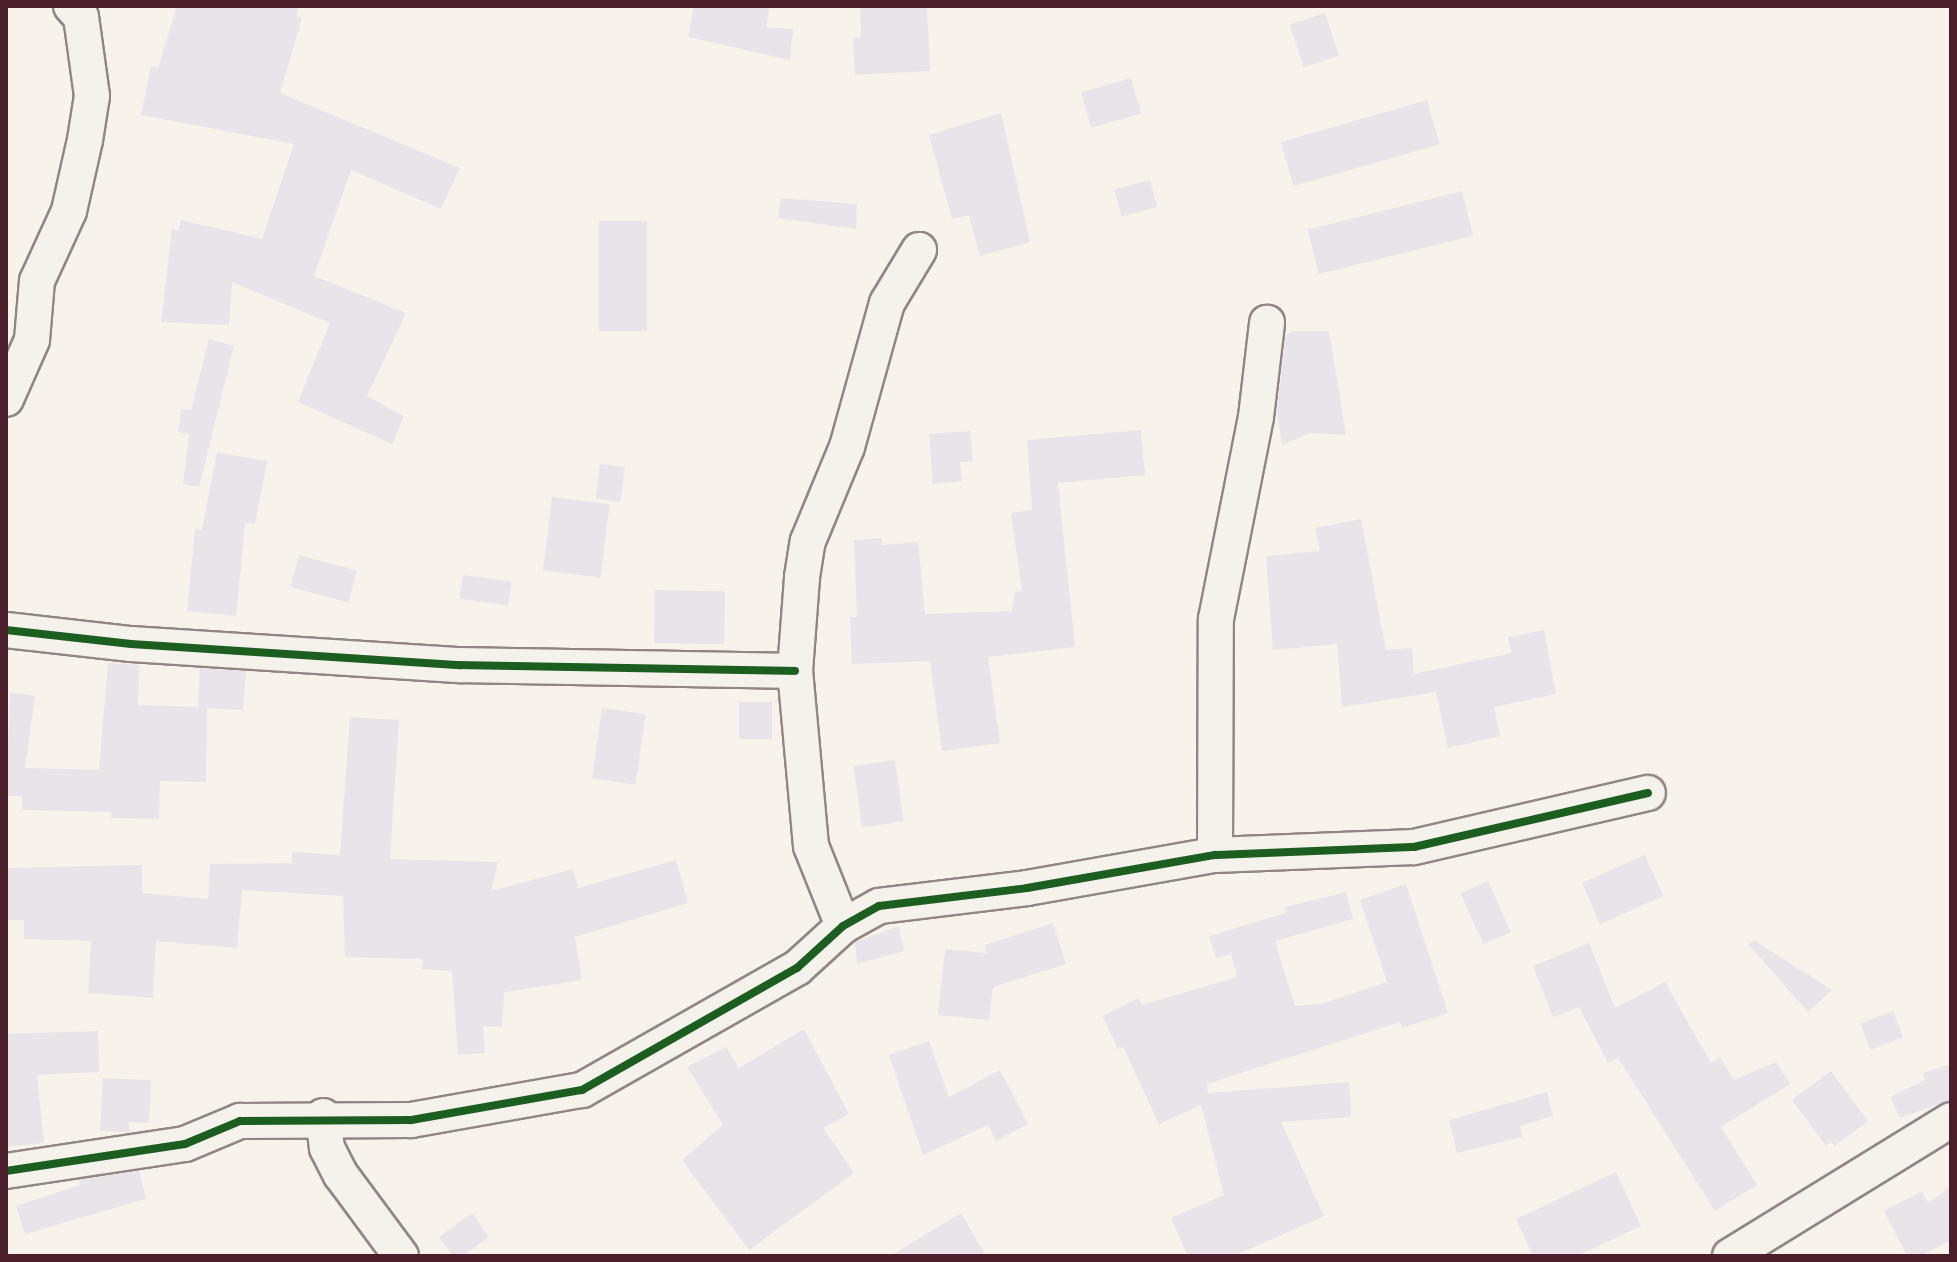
<!DOCTYPE html>
<style>
body{margin:0}
#map{position:relative;width:1957px;height:1262px;overflow:hidden;background:#f7f3ea;font-family:"Playpen Sans",sans-serif}
div>[style]{position:absolute}
.building>*{inset:0;background:#e9e4e9;transform-origin:0 0}
.roads{filter:drop-shadow(2px 0 #908684) drop-shadow(-2px 0 #908684) drop-shadow(0 2px #908684) drop-shadow(0 -2px #908684)}
.minor>*{height:34px;margin:-17px;padding:0 17px;transform-origin:17px;border-radius:17px;background:#f5f2ec}
.cycleway>*{height:8px;margin:-4px;padding:0 4px;transform-origin:4px;border-radius:4px;background:#1b5e20}
span{translate:-50% -50%;white-space:nowrap;text-align:center;line-height:1.15;-webkit-text-stroke:6px #fcf5e5;paint-order:stroke}
.frame{position:absolute;inset:0;border:8px solid #4a1f2b;pointer-events:none}
</style>
<div id="map">
<div class="building">
<div style="clip-path:polygon(177px 6px,299px 6px,296px 16px,302px 18px,280px 93px,460px 168px,441px 209px,351px 170px,314px 276px,406px 313px,367px 396px,404px 416px,392px 444px,298px 402px,330px 323px,232px 282px,229px 325px,161px 322px,172px 229px,178px 231px,181px 220px,262px 239px,294px 144px,141px 115px,151px 66px,158px 68px)"></div>
<div style="clip-path:polygon(694px 6px,770px 6px,766px 27px,793px 29px,790px 60px,688px 37px)"></div>
<div style="clip-path:polygon(860px 6px,927px 6px,930px 71px,855px 75px,853px 38px,861px 37px)"></div>
<div style="left:1325px;top:13px;width:45px;height:37px;rotate:72deg"></div>
<div style="left:1131px;top:78px;width:37px;height:52px;rotate:74deg"></div>
<div style="left:1427px;top:100px;width:46px;height:152px;rotate:74deg"></div>
<div style="clip-path:polygon(1001px 113px,1030px 242px,980px 256px,969px 215px,952px 219px,929px 135px)"></div>
<div style="left:1150px;top:180px;width:28px;height:37px;rotate:75deg"></div>
<div style="left:1462px;top:191px;width:46px;height:159px;rotate:76deg"></div>
<div style="clip-path:polygon(781px 198px,857px 204px,856px 229px,778px 218px)"></div>
<div style="left:599px;top:221px;width:48px;height:110px"></div>
<div style="clip-path:polygon(1293px 331px,1329px 331px,1346px 435px,1310px 433px,1282px 445px,1277px 410px,1286px 334px)"></div>
<div style="clip-path:polygon(209px 339px,234px 346px,199px 487px,183px 484px,189px 434px,178px 432px,181px 409px,191px 410px)"></div>
<div style="clip-path:polygon(1141px 430px,1145px 475px,1058px 483px,1075px 647px,988px 657px,1000px 743px,942px 751px,930px 661px,852px 664px,850px 617px,857px 617px,854px 540px,882px 538px,882px 545px,918px 542px,925px 614px,1012px 611px,1015px 592px,1022px 591px,1011px 513px,1032px 510px,1027px 440px)"></div>
<div style="clip-path:polygon(970px 431px,973px 461px,960px 462px,962px 481px,933px 484px,929px 434px)"></div>
<div style="clip-path:polygon(217px 452px,267px 461px,255px 524px,245px 523px,236px 616px,187px 611px,195px 529px,202px 530px)"></div>
<div style="left:600px;top:464px;width:25px;height:35px;rotate:7deg"></div>
<div style="left:552px;top:497px;width:58px;height:74px;rotate:7deg"></div>
<div style="clip-path:polygon(1361px 519px,1386px 650px,1412px 648px,1414px 674px,1511px 653px,1508px 637px,1544px 630px,1556px 694px,1494px 707px,1500px 736px,1448px 748px,1436px 692px,1342px 707px,1337px 644px,1273px 650px,1266px 556px,1320px 551px,1315px 528px)"></div>
<div style="left:299px;top:555px;width:60px;height:33px;rotate:15deg"></div>
<div style="left:463px;top:575px;width:49px;height:24px;rotate:8deg"></div>
<div style="left:655px;top:590px;width:70px;height:53px;rotate:1deg"></div>
<div style="clip-path:polygon(108px 663px,139px 665px,138px 705px,198px 707px,200px 668px,246px 671px,243px 710px,207px 708px,206px 782px,160px 781px,159px 819px,111px 818px,112px 812px,22px 810px,22px 796px,6px 796px,10px 692px,35px 696px,25px 768px,99px 770px)"></div>
<div style="left:739px;top:702px;width:33px;height:37px"></div>
<div style="left:602px;top:708px;width:44px;height:71px;rotate:8deg"></div>
<div style="clip-path:polygon(350px 717px,399px 720px,390px 859px,498px 862px,491px 891px,573px 869px,578px 888px,676px 860px,688px 903px,575px 937px,582px 980px,504px 992px,502px 1027px,483px 1026px,485px 1053px,458px 1055px,452px 971px,422px 969px,423px 959px,345px 957px,343px 896px,242px 890px,237px 948px,156px 941px,153px 998px,88px 993px,91px 941px,24px 939px,24px 920px,6px 920px,6px 868px,142px 865px,142px 893px,208px 899px,210px 864px,292px 863px,292px 852px,340px 855px)"></div>
<div style="left:895px;top:760px;width:62px;height:42px;rotate:82deg"></div>
<div style="left:1645px;top:855px;width:45px;height:69px;rotate:66deg"></div>
<div style="left:1488px;top:881px;width:56px;height:30px;rotate:66deg"></div>
<div style="clip-path:polygon(1406px 884px,1448px 1013px,1402px 1028px,1400px 1022px,1207px 1084px,1208px 1093px,1349px 1082px,1351px 1117px,1281px 1122px,1324px 1216px,1234px 1256px,1188px 1256px,1171px 1218px,1224px 1195px,1201px 1105px,1159px 1124px,1123px 1047px,1118px 1049px,1102px 1016px,1139px 998px,1142px 1005px,1237px 977px,1231px 954px,1216px 958px,1209px 936px,1286px 913px,1285px 907px,1346px 892px,1353px 919px,1275px 941px,1295px 1006px,1321px 1004px,1387px 982px,1360px 900px)"></div>
<div style="clip-path:polygon(1053px 923px,1066px 964px,993px 987px,989px 1020px,938px 1015px,945px 949px,986px 953px,985px 945px)"></div>
<div style="clip-path:polygon(899px 926px,904px 951px,857px 964px,855px 942px)"></div>
<div style="clip-path:polygon(1754px 940px,1832px 990px,1808px 1012px,1749px 945px)"></div>
<div style="clip-path:polygon(1589px 943px,1615px 1008px,1665px 982px,1711px 1063px,1720px 1057px,1734px 1080px,1776px 1062px,1790px 1084px,1721px 1127px,1757px 1185px,1715px 1211px,1618px 1058px,1608px 1063px,1579px 1007px,1553px 1017px,1533px 966px)"></div>
<div style="left:1893px;top:1011px;width:28px;height:35px;rotate:69deg"></div>
<div style="clip-path:polygon(804px 1029px,849px 1114px,823px 1128px,854px 1173px,749px 1250px,682px 1160px,723px 1125px,687px 1067px,726px 1047px,739px 1068px)"></div>
<div style="clip-path:polygon(98px 1031px,99px 1072px,37px 1075px,44px 1143px,6px 1147px,6px 1034px)"></div>
<div style="clip-path:polygon(929px 1041px,949px 1097px,1000px 1070px,1028px 1124px,996px 1141px,988px 1125px,923px 1155px,889px 1055px)"></div>
<div style="clip-path:polygon(1951px 1064px,1951px 1100px,1900px 1118px,1890px 1097px,1925px 1080px,1923px 1073px)"></div>
<div style="clip-path:polygon(1831px 1071px,1868px 1121px,1835px 1146px,1831px 1142px,1826px 1146px,1792px 1100px)"></div>
<div style="clip-path:polygon(103px 1078px,151px 1080px,149px 1123px,128px 1122px,131px 1132px,100px 1131px)"></div>
<div style="clip-path:polygon(1547px 1092px,1553px 1116px,1520px 1126px,1522px 1137px,1457px 1153px,1449px 1120px)"></div>
<div style="clip-path:polygon(139px 1171px,146px 1199px,25px 1234px,16px 1206px,80px 1185px,79px 1180px)"></div>
<div style="clip-path:polygon(1616px 1172px,1641px 1226px,1577px 1256px,1533px 1256px,1516px 1219px)"></div>
<div style="clip-path:polygon(1951px 1186px,1951px 1240px,1921px 1256px,1907px 1256px,1884px 1211px,1922px 1191px,1928px 1203px)"></div>
<div style="clip-path:polygon(472px 1213px,489px 1237px,463px 1256px,453px 1256px,439px 1237px)"></div>
<div style="clip-path:polygon(961px 1213px,986px 1256px,890px 1256px)"></div>
</div>
<div class="roads">
<div class="minor">
<div style="left:6px;top:399px;width:64px;rotate:-66.2deg"></div>
<div style="left:32px;top:340px;width:59px;rotate:-85.2deg"></div>
<div style="left:37px;top:281px;width:77px;rotate:-65.4deg"></div>
<div style="left:69px;top:211px;width:73px;rotate:-77.3deg"></div>
<div style="left:85px;top:140px;width:45px;rotate:-81deg"></div>
<div style="left:92px;top:96px;width:80px;rotate:-97.9deg"></div>
<div style="left:81px;top:17px;width:15px;rotate:-132deg"></div>
<div style="left:6px;top:630px;width:126px;rotate:6.4deg"></div>
<div style="left:131px;top:644px;width:330px;rotate:3.7deg"></div>
<div style="left:460px;top:665px;width:335px;rotate:1deg"></div>
<div style="left:1215px;top:855px;width:236px;rotate:-89.8deg"></div>
<div style="left:1216px;top:619px;width:206px;rotate:-78.8deg"></div>
<div style="left:1256px;top:417px;width:95px;rotate:-83.3deg"></div>
<div style="left:843px;top:926px;width:86px;rotate:-111.8deg"></div>
<div style="left:811px;top:846px;width:176px;rotate:-95.2deg"></div>
<div style="left:795px;top:671px;width:94px;rotate:-85.7deg"></div>
<div style="left:802px;top:577px;width:36px;rotate:-81deg"></div>
<div style="left:808px;top:541px;width:102px;rotate:-67.5deg"></div>
<div style="left:847px;top:447px;width:149px;rotate:-74.5deg"></div>
<div style="left:887px;top:303px;width:62px;rotate:-58.9deg"></div>
<div style="left:323px;top:1116px;width:32px;rotate:83deg"></div>
<div style="left:327px;top:1148px;width:30px;rotate:63deg"></div>
<div style="left:341px;top:1175px;width:101px;rotate:53.5deg"></div>
<div style="left:6px;top:1171px;width:181px;rotate:-8.6deg"></div>
<div style="left:185px;top:1144px;width:60px;rotate:-22.7deg"></div>
<div style="left:240px;top:1121px;width:171px;rotate:-0.3deg"></div>
<div style="left:411px;top:1120px;width:174px;rotate:-10deg"></div>
<div style="left:582px;top:1090px;width:247px;rotate:-29.6deg"></div>
<div style="left:797px;top:968px;width:62px;rotate:-42.4deg"></div>
<div style="left:843px;top:926px;width:41px;rotate:-29.1deg"></div>
<div style="left:879px;top:906px;width:149px;rotate:-6.9deg"></div>
<div style="left:1027px;top:888px;width:191px;rotate:-10deg"></div>
<div style="left:1215px;top:855px;width:199px;rotate:-2.3deg"></div>
<div style="left:1414px;top:847px;width:240px;rotate:-13deg"></div>
<div style="left:1730px;top:1256px;width:259px;rotate:-31.6deg"></div>
</div>
</div>
<div class="cycleway">
<div style="left:6px;top:630px;width:126px;rotate:6.4deg"></div>
<div style="left:131px;top:644px;width:330px;rotate:3.7deg"></div>
<div style="left:460px;top:665px;width:335px;rotate:1deg"></div>
<div style="left:6px;top:1171px;width:181px;rotate:-8.6deg"></div>
<div style="left:185px;top:1144px;width:60px;rotate:-22.7deg"></div>
<div style="left:240px;top:1121px;width:171px;rotate:-0.3deg"></div>
<div style="left:411px;top:1120px;width:174px;rotate:-10deg"></div>
<div style="left:582px;top:1090px;width:247px;rotate:-29.6deg"></div>
<div style="left:797px;top:968px;width:62px;rotate:-42.4deg"></div>
<div style="left:843px;top:926px;width:41px;rotate:-29.1deg"></div>
<div style="left:879px;top:906px;width:149px;rotate:-6.9deg"></div>
<div style="left:1027px;top:888px;width:191px;rotate:-10deg"></div>
<div style="left:1215px;top:855px;width:199px;rotate:-2.3deg"></div>
<div style="left:1414px;top:847px;width:240px;rotate:-13deg"></div>
</div>
<div class="frame"></div>
</div>
